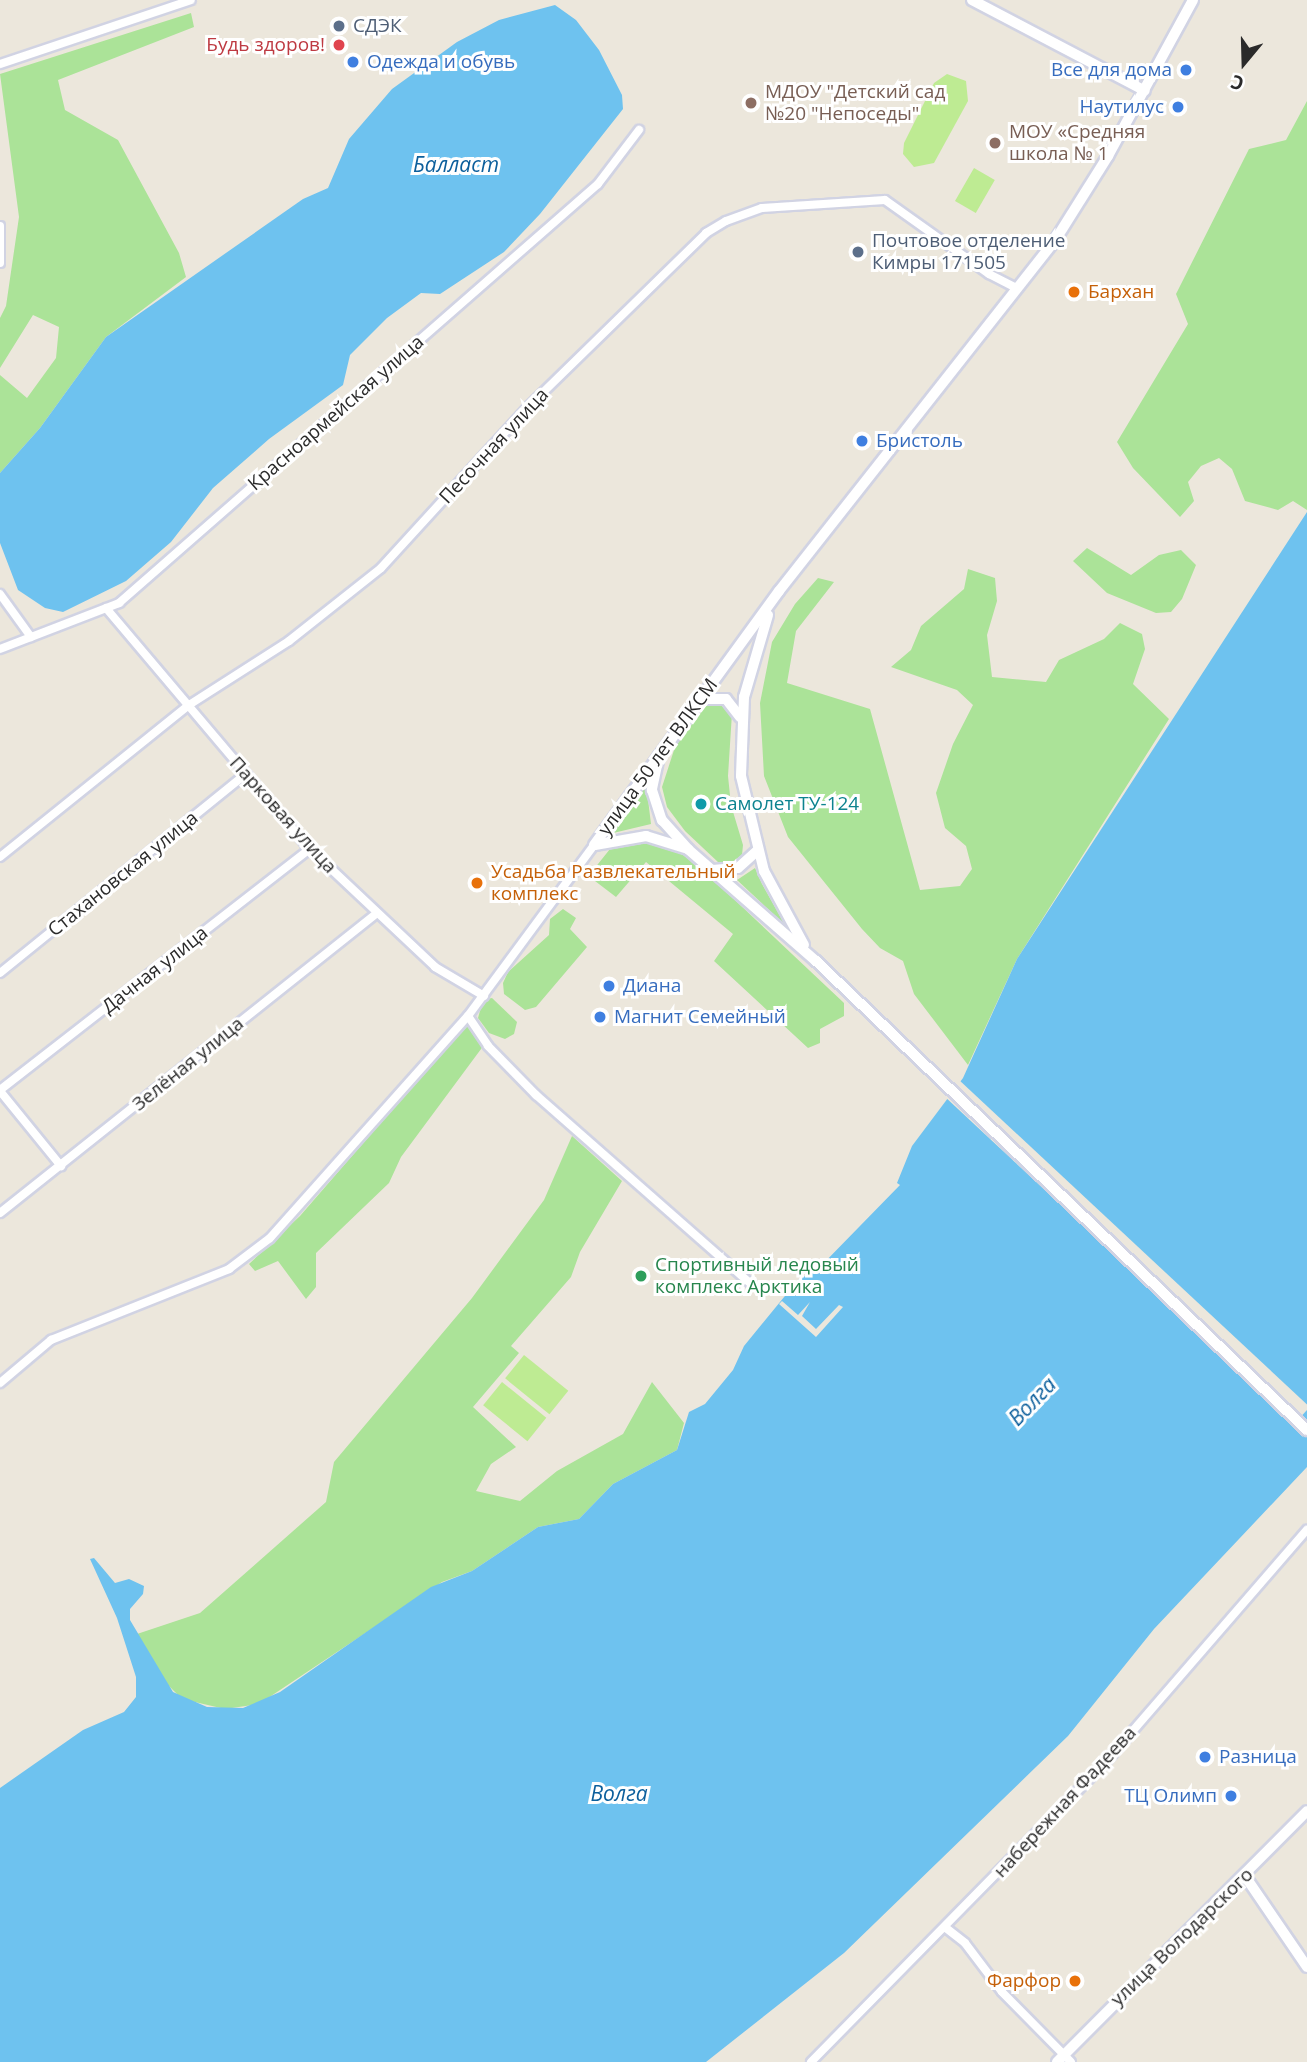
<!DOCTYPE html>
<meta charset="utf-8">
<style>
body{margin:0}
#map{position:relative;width:1307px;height:2062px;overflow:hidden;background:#ece7dc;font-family:"Open Sans",sans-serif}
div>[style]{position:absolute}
.green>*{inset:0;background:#abe398}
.pitch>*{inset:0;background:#beeb93;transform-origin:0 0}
.water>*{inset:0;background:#6ec2ef}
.pier>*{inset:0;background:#ece7dc;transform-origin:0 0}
.roads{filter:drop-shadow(2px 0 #d1d3e3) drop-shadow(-2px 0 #d1d3e3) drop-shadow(0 2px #d1d3e3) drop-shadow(0 -2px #d1d3e3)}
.minor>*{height:8px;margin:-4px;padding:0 4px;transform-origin:4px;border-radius:4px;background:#fff}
.tertiary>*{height:10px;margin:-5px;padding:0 5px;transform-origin:5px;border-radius:5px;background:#fff}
.secondary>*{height:10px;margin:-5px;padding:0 5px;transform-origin:5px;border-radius:5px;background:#fff}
.dots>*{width:19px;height:19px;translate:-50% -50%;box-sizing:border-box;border:4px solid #fff;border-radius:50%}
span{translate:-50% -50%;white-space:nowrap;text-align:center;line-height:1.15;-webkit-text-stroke:6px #fff;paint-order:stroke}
.service-label{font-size:19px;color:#4e5e75}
.left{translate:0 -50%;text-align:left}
.health-label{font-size:19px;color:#be3a42}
.right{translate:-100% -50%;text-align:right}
.shop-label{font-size:19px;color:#366cbe}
.education-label{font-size:19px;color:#785e54}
.food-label{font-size:19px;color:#c56008}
.street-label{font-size:19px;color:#2a2a2a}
.culture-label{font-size:19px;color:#0d838f}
.leisure-label{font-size:19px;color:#27864d}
.water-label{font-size:21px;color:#0c5f9c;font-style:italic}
.north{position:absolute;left:1209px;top:28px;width:70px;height:70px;-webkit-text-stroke:5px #fff;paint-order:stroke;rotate:199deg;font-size:19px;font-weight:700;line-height:28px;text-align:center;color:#2a2a2a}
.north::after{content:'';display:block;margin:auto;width:24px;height:32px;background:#2a2a2a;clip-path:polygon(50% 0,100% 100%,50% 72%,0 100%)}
</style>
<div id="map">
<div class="green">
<div style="clip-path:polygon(191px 13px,194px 27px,58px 80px,65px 110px,118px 140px,179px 253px,186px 277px,106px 337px,40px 428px,0 473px,0 375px,27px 398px,56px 358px,59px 327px,33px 315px,0 368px,0 318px,6px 306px,19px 217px,0 74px)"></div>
<div style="clip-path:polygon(1307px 101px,1307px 510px,1293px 501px,1278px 510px,1245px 501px,1232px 469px,1219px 458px,1201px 466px,1188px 482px,1194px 501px,1180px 517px,1133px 468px,1117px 442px,1188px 324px,1176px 294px,1249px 149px,1286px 140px)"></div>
<div style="clip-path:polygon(1087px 548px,1131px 575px,1159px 555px,1181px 550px,1196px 565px,1182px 599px,1171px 612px,1156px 613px,1107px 593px,1073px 561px)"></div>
<div style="clip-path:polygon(968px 569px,995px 578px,997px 601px,987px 635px,992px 677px,1046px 682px,1059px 660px,1104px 639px,1120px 623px,1142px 634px,1145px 649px,1133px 684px,1169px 719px,1017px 959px,968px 1065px,914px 994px,903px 961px,880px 948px,862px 929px,788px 837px,764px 776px,760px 703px,772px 642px,795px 604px,818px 578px,834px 582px,796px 631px,787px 683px,870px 709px,920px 890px,960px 886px,972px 869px,966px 846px,945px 828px,936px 793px,953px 744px,973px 705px,957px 690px,891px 667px,911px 650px,921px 626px,964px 589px)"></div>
<div style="clip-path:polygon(718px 701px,732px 713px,728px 776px,731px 805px,743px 845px,742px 855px,728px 865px,719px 863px,685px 831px,667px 807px,662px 787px,675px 747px,708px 703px)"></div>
<div style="clip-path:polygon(646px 783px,651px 824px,609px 834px,646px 784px)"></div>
<div style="clip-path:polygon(624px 844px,650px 844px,685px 853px,844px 1003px,844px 1016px,820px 1029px,820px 1043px,808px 1048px,714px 961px,733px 934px,646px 862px,616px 897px,595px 881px,594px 869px,610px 849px)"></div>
<div style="clip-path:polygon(755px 868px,762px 884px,785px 925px,737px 880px)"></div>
<div style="clip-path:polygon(563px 909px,576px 918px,570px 929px,587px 947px,536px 1007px,525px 1010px,504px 994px,503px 983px,508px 972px,549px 935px,550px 919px)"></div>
<div style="clip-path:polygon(492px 998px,517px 1022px,514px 1034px,505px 1039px,489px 1033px,478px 1018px,483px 1000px)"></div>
<div style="clip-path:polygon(468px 1022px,484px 1045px,401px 1157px,389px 1183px,316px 1253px,316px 1287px,306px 1299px,278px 1261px,255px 1271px,249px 1264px,300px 1216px)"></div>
<div style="clip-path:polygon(572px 1136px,622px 1181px,580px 1252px,571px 1277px,511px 1346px,519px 1353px,473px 1407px,516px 1447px,491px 1464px,476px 1491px,520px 1501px,557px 1471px,623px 1434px,652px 1382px,684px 1423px,677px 1450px,613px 1484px,579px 1519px,538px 1527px,472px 1571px,442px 1582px,259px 1704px,225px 1709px,182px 1699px,163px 1680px,137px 1634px,200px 1613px,326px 1502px,334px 1462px,472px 1298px,544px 1200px)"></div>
</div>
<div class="pitch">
<div style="clip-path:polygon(947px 74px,966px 81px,968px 101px,934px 163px,914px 167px,903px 154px,904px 143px,934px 83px)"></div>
<div style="left:974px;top:168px;width:24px;height:38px;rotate:30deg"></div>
<div style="left:524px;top:1355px;width:57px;height:30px;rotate:39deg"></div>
<div style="left:502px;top:1382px;width:57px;height:30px;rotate:39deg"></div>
</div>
<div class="water">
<div style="clip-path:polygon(555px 5px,576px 20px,599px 50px,622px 95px,623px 109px,540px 214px,504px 252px,440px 294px,421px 293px,387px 318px,350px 355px,343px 385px,269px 439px,213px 488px,171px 542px,126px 581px,63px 612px,45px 608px,18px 590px,0 543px,0 473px,40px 428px,106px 337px,303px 199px,328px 188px,349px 139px,392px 89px,457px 42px,499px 20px)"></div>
<div style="clip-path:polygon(1307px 512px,1307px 1467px,1154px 1629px,1068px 1736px,844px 1953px,706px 2062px,0 2062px,0 1788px,83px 1730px,124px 1712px,136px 1697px,136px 1677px,117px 1618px,90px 1559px,94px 1558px,115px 1583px,129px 1579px,144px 1586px,143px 1594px,130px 1609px,130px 1620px,173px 1692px,207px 1707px,243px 1708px,280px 1692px,431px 1587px,472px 1571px,538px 1527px,579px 1519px,613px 1484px,677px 1450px,689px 1412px,705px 1404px,733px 1370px,744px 1346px,798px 1280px,818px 1269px,900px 1185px,897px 1183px,912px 1146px,963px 1078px,1017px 959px)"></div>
</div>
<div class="pier">
<div style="left:958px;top:1079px;width:481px;height:22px;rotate:43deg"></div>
<div style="clip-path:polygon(782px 1301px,798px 1315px,810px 1302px,802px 1316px,816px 1329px,839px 1305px,843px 1307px,816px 1337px,779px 1304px)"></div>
</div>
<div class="roads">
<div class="minor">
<div style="left:0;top:64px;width:201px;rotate:-18.5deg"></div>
<div style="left:0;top:226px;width:37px;rotate:90deg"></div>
<div style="left:0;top:594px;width:53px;rotate:54.2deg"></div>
<div style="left:106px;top:608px;width:316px;rotate:49.8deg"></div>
<div style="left:310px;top:849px;width:172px;rotate:43.3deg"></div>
<div style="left:435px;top:967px;width:57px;rotate:30.6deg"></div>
<div style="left:0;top:649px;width:128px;rotate:-21.1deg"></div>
<div style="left:119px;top:603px;width:636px;rotate:-41.18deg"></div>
<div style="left:598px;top:184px;width:68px;rotate:-52.8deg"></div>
<div style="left:0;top:857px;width:243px;rotate:-38.8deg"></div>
<div style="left:189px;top:705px;width:119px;rotate:-32.6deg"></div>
<div style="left:289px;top:641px;width:117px;rotate:-38.4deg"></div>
<div style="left:381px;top:568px;width:218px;rotate:-47.6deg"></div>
<div style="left:528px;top:407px;width:249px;rotate:-44.3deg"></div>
<div style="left:706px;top:233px;width:23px;rotate:-31deg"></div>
<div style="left:726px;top:221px;width:38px;rotate:-20deg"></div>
<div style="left:762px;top:208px;width:123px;rotate:-3.7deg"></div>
<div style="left:885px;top:200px;width:128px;rotate:35.4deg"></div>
<div style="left:989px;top:274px;width:31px;rotate:27deg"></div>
<div style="left:0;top:973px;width:316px;rotate:-39deg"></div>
<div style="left:468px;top:1016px;width:36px;rotate:56deg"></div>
<div style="left:488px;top:1046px;width:69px;rotate:45.6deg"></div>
<div style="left:536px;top:1095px;width:286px;rotate:41.3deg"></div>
<div style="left:0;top:1090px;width:393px;rotate:-37.9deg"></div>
<div style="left:0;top:1091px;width:97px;rotate:50.9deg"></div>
<div style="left:0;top:1213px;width:480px;rotate:-38.5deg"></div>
<div style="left:0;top:1383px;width:67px;rotate:-40.1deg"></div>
<div style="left:51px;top:1340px;width:192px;rotate:-21.7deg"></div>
<div style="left:229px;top:1269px;width:51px;rotate:-37.1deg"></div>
<div style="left:270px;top:1238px;width:297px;rotate:-48.3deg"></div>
<div style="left:468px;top:1016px;width:212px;rotate:-53.6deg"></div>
<div style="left:946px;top:1928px;width:24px;rotate:38deg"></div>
<div style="left:965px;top:1943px;width:61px;rotate:52.9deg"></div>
<div style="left:1002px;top:1992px;width:98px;rotate:45.4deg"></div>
<div style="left:811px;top:2062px;width:418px;rotate:-45.5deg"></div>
<div style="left:1104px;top:1764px;width:310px;rotate:-49.1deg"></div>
</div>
<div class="tertiary">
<div style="left:594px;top:845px;width:110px;rotate:-53.9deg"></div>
<div style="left:595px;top:845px;width:52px;rotate:-10deg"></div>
<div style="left:646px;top:836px;width:44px;rotate:17.2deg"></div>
<div style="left:1057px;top:2062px;width:354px;rotate:-45.1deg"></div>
</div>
<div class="secondary">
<div style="left:972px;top:0;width:195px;rotate:27.7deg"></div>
<div style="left:1193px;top:0;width:178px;rotate:118.6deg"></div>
<div style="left:1108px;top:156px;width:98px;rotate:122.1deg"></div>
<div style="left:1056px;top:239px;width:448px;rotate:128.2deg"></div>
<div style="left:779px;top:591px;width:204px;rotate:126deg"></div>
<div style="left:659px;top:756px;width:35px;rotate:102deg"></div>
<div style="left:652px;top:790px;width:32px;rotate:72deg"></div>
<div style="left:662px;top:820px;width:40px;rotate:48deg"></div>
<div style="left:689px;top:850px;width:169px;rotate:41.2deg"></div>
<div style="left:816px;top:961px;width:679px;rotate:43.69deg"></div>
<div style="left:768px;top:615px;width:85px;rotate:106.3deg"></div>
<div style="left:744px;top:697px;width:79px;rotate:92.2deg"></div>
<div style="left:741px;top:776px;width:98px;rotate:76.4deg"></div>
<div style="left:764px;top:871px;width:84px;rotate:61.6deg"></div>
<div style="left:701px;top:699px;width:25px"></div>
<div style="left:726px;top:699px;width:23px;rotate:52deg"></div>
<div style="left:713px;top:870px;width:25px;rotate:-5deg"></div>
<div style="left:738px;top:868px;width:25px;rotate:-42deg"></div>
<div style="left:1245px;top:1876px;width:110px;rotate:55.7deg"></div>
</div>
</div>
<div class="dots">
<div style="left:339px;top:26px;background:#5c6f8a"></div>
<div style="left:339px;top:45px;background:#e0444e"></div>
<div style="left:353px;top:62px;background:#3f7fe0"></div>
<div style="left:1186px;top:70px;background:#3f7fe0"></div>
<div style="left:751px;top:103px;background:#8d6e63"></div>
<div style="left:1178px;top:107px;background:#3f7fe0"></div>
<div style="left:995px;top:143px;background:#8d6e63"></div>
<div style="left:858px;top:252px;background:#5c6f8a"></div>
<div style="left:1074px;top:292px;background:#e8710a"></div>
<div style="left:862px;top:441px;background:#3f7fe0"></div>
<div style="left:701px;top:804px;background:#0f9aa8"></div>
<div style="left:477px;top:883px;background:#e8710a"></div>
<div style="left:609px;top:986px;background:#3f7fe0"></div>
<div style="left:600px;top:1017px;background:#3f7fe0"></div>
<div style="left:641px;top:1276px;background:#2e9e5b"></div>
<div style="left:1205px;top:1757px;background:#3f7fe0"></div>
<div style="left:1231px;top:1796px;background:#3f7fe0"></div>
<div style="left:1075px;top:1981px;background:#e8710a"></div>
</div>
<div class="service-label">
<span class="left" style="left:353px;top:26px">СДЭК</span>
<span class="left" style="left:872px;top:252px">Почтовое отделение<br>Кимры 171505</span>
</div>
<div class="health-label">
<span class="right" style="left:325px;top:45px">Будь здоров!</span>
</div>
<div class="shop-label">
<span class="left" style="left:367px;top:62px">Одежда и обувь</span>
<span class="right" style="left:1172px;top:70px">Все для дома</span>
<span class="right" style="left:1164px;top:107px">Наутилус</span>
<span class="left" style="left:876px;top:441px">Бристоль</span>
<span class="left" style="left:623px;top:986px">Диана</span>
<span class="left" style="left:614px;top:1017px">Магнит Семейный</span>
<span class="left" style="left:1219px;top:1757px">Разница</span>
<span class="right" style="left:1217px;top:1796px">ТЦ Олимп</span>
</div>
<div class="education-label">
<span class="left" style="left:765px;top:103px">МДОУ "Детский сад<br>№20 "Непоседы"</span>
<span class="left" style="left:1009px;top:143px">МОУ «Средняя<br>школа № 1</span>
</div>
<div class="food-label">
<span class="left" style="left:1088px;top:292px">Бархан</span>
<span class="left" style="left:491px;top:883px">Усадьба Развлекательный<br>комплекс</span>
<span class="right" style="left:1061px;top:1981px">Фарфор</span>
</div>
<div class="street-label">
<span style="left:336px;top:413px;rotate:-41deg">Красноармейская улица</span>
<span style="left:494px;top:446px;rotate:-47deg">Песочная улица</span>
<span style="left:658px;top:757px;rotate:-54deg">улица 50 лет ВЛКСМ</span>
<span style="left:283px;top:815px;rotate:48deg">Парковая улица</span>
<span style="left:123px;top:874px;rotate:-39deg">Стахановская улица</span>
<span style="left:155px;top:970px;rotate:-38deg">Дачная улица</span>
<span style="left:188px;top:1064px;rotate:-39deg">Зелёная улица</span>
<span style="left:1065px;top:1802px;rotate:-47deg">набережная Фадеева</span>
<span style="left:1182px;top:1937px;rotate:-44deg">улица Володарского</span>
</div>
<div class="culture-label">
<span class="left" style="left:715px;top:804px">Самолет ТУ-124</span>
</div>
<div class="leisure-label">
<span class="left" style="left:655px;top:1276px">Спортивный ледовый<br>комплекс Арктика</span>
</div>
<div class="water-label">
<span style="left:456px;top:164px">Балласт</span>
<span style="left:1032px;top:1401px;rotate:-46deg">Волга</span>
<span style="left:619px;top:1793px">Волга</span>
</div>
<div class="north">С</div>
</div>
